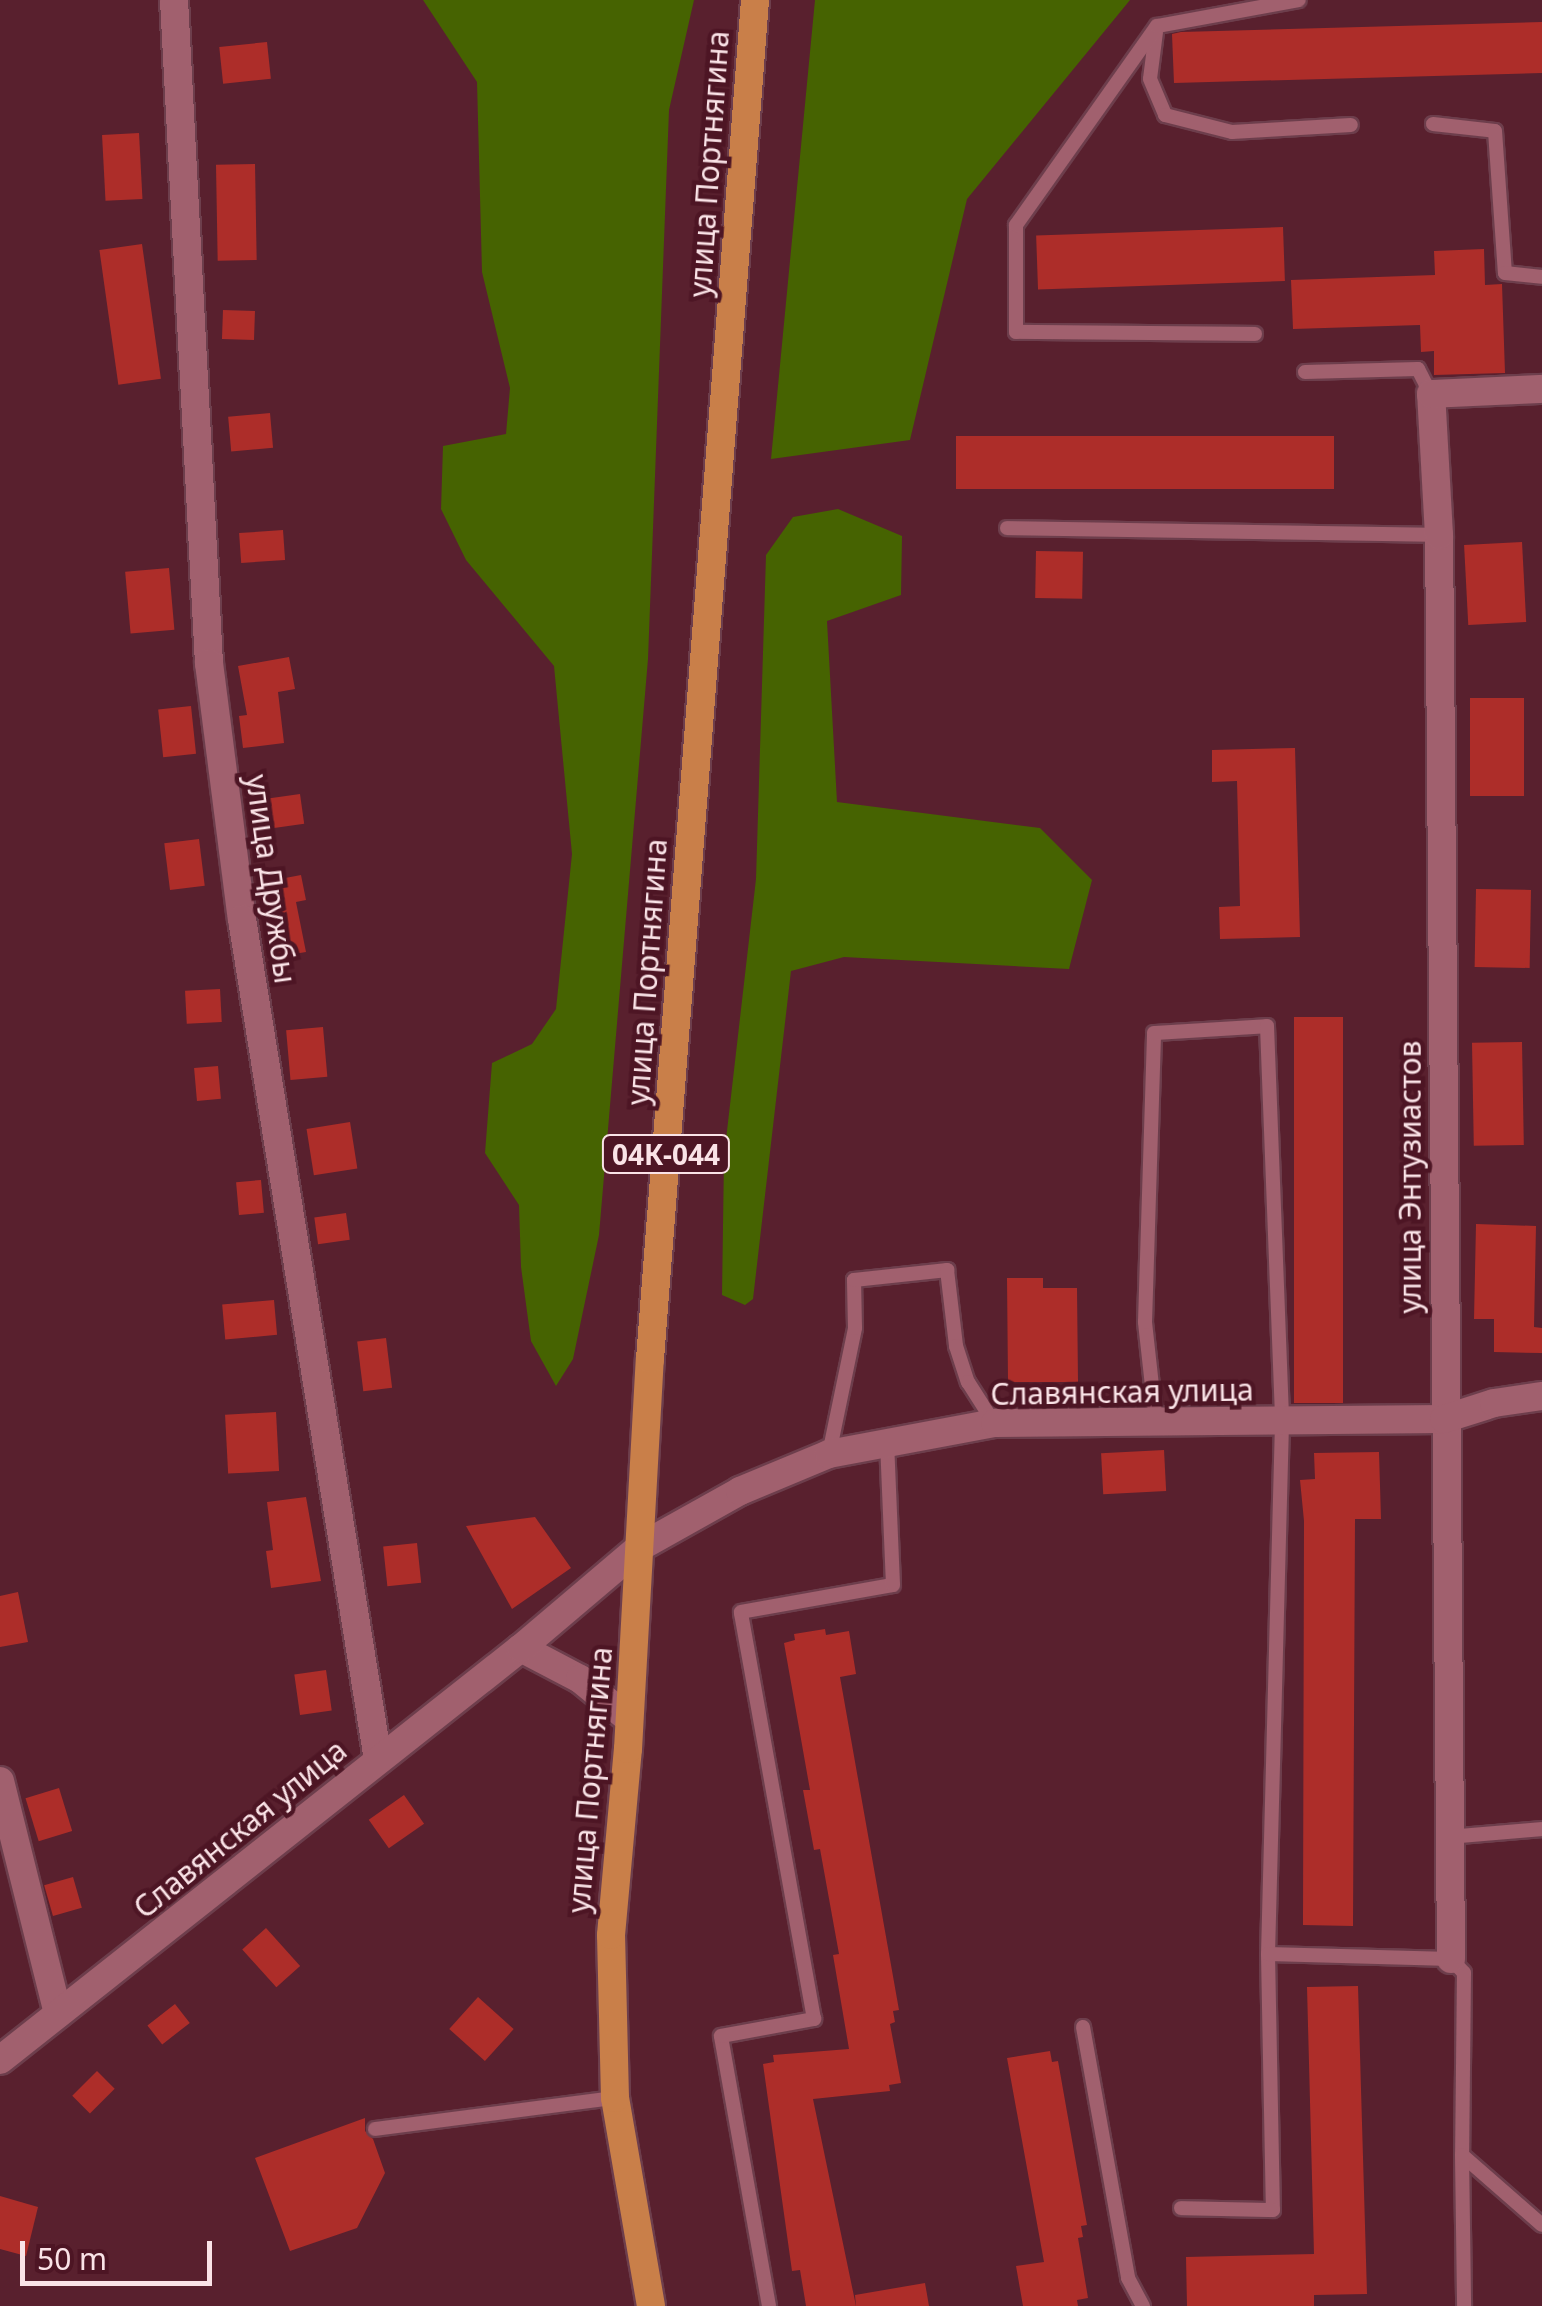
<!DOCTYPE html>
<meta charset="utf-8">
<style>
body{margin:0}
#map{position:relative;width:1542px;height:2306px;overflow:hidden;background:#59202e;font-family:"Noto Sans",sans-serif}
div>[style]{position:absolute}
.green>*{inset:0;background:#466301}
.building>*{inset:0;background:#ad2d29;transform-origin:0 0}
.roads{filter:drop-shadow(2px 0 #6d3e4c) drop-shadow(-2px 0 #6d3e4c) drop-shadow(0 2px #6d3e4c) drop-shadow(0 -2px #6d3e4c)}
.service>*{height:14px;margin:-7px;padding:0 7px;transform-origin:7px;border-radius:7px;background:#a1606e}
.minor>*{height:28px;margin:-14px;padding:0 14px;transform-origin:14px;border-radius:14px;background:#a1606e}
.primary>*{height:28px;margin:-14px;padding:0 14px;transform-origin:14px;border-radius:14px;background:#c97f49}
span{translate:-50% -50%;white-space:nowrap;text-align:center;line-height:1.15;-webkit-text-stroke:9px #4d1524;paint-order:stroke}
.shield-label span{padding:2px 8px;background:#4d1524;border:2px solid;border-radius:8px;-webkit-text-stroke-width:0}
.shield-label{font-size:28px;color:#fae3e7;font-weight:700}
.street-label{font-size:30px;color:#fae3e7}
.scale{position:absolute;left:20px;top:2241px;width:192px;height:45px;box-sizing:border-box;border:5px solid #fae3e7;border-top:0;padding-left:12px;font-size:30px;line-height:35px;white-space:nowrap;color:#fae3e7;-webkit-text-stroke:8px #4d1524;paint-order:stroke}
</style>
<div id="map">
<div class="green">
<div style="clip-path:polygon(423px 0,694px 0,669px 110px,648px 659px,599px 1235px,573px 1359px,556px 1386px,531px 1341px,521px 1267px,519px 1205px,485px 1153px,492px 1063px,532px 1044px,556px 1009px,572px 854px,554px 666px,466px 560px,441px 509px,443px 446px,506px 434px,510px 388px,482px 272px,477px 82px)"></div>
<div style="clip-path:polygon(815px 0,1130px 0,967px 199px,910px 440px,771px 459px)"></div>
<div style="clip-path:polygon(838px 509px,902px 536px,901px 595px,827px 621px,837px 802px,1040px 828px,1092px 880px,1069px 969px,844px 957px,791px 971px,753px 1299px,745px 1305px,722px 1295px,724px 1157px,756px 879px,766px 555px,793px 517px)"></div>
</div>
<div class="building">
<div style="clip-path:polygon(1542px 22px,1542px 73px,1174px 83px,1172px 34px,1181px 32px)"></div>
<div style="left:267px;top:42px;width:37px;height:48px;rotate:84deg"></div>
<div style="left:139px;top:133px;width:66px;height:37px;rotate:87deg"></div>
<div style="left:255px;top:164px;width:96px;height:39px;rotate:89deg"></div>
<div style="left:1283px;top:227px;width:54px;height:247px;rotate:88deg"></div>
<div style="left:142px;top:244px;width:136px;height:43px;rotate:82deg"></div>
<div style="clip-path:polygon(1484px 249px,1485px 285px,1502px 284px,1505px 373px,1434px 375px,1434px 351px,1421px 352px,1420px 325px,1293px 329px,1291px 280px,1435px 275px,1434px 251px)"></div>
<div style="left:223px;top:310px;width:32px;height:29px;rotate:2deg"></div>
<div style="left:270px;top:413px;width:35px;height:42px;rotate:85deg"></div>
<div style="left:956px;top:436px;width:378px;height:53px"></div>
<div style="left:283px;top:530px;width:30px;height:44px;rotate:86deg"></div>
<div style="left:1522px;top:542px;width:80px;height:58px;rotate:87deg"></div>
<div style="left:1036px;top:551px;width:47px;height:47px;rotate:1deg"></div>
<div style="left:169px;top:568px;width:62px;height:44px;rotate:85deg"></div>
<div style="clip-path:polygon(289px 657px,295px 689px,278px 692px,284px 743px,243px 748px,239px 716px,247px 715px,238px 666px)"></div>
<div style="left:1470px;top:698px;width:54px;height:98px"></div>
<div style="left:191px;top:706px;width:48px;height:33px;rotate:84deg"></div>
<div style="clip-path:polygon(1295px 748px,1300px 937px,1220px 939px,1219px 907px,1240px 906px,1237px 781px,1212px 782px,1212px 750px)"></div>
<div style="left:300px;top:794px;width:30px;height:50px;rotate:82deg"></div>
<div style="left:199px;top:839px;width:47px;height:35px;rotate:83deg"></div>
<div style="clip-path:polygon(301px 875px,306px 900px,296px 902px,306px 952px,270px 958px,259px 883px)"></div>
<div style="left:1476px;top:889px;width:55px;height:78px;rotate:1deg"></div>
<div style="left:220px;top:989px;width:33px;height:35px;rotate:87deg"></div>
<div style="left:1294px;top:1017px;width:49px;height:386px"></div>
<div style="left:323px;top:1027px;width:50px;height:37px;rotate:85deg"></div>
<div style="left:1522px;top:1042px;width:103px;height:50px;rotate:89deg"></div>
<div style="left:218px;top:1066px;width:33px;height:24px;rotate:85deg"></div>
<div style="left:350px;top:1122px;width:47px;height:44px;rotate:81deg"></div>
<div style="left:261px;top:1180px;width:33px;height:25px;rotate:85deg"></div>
<div style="left:346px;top:1213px;width:27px;height:32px;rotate:82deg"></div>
<div style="clip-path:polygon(1476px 1224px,1536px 1226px,1534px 1327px,1542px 1328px,1542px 1353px,1494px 1352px,1494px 1319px,1474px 1319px)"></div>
<div style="clip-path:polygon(1007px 1278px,1043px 1278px,1043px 1288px,1077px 1288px,1078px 1382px,1008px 1382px)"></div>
<div style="left:274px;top:1300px;width:35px;height:52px;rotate:85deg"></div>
<div style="left:386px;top:1338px;width:50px;height:29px;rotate:83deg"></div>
<div style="left:276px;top:1412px;width:59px;height:51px;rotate:87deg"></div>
<div style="left:1164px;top:1450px;width:41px;height:63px;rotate:87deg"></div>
<div style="clip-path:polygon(1379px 1452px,1381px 1519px,1355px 1519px,1353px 1926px,1303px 1925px,1304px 1521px,1300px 1480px,1315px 1479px,1314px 1453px)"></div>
<div style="clip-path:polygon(306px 1497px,321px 1581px,271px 1588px,266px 1551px,273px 1550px,267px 1502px)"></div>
<div style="clip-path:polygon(535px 1517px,571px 1568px,512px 1609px,466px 1526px)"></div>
<div style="left:417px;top:1543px;width:40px;height:34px;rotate:84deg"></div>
<div style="clip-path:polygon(18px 1592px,28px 1642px,0 1647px,0 1596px)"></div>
<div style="clip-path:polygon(825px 1629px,826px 1635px,849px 1631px,856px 1674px,840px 1677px,899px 2010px,893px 2011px,895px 2022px,890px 2024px,901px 2083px,889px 2085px,890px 2091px,813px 2099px,856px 2306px,806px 2306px,800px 2270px,792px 2271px,763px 2064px,774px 2062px,773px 2055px,849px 2049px,833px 1955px,839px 1954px,820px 1849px,814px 1850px,803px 1790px,810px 1790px,784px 1643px,795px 1640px,794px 1634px)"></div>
<div style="left:326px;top:1670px;width:41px;height:32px;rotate:82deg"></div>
<div style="left:59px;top:1788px;width:45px;height:35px;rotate:73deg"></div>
<div style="left:404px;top:1795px;width:35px;height:43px;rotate:55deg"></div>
<div style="left:73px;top:1877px;width:32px;height:30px;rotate:74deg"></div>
<div style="left:266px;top:1928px;width:51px;height:32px;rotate:48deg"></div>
<div style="clip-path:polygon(1358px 1986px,1367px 2294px,1314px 2295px,1314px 2306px,1187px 2306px,1186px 2257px,1314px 2254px,1307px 1987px)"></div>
<div style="left:478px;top:1997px;width:48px;height:43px;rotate:42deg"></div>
<div style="left:175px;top:2004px;width:24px;height:35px;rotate:52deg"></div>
<div style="clip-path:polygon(1050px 2051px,1052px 2062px,1058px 2061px,1087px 2225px,1081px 2226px,1083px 2237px,1078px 2238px,1088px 2298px,1077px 2300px,1078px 2306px,1023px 2306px,1016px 2266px,1044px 2262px,1007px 2058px)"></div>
<div style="left:97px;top:2071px;width:25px;height:35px;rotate:45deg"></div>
<div style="clip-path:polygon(365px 2118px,365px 2131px,373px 2139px,385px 2173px,357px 2228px,290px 2251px,255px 2158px)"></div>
<div style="clip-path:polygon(0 2196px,38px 2207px,26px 2256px,0 2249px)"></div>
<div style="clip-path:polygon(925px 2283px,929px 2306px,856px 2306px,855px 2295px)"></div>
</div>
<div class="roads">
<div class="service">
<div style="left:1156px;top:32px;width:47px;rotate:97.3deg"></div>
<div style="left:1150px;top:79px;width:39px;rotate:67deg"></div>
<div style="left:1165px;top:115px;width:69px;rotate:14.2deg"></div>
<div style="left:1232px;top:132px;width:119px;rotate:-3.4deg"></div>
<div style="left:1433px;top:124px;width:62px;rotate:6.4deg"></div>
<div style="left:1495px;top:131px;width:142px;rotate:86deg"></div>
<div style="left:1505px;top:273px;width:37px;rotate:6deg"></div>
<div style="left:1255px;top:334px;width:239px;rotate:-179.5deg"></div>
<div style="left:1016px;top:332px;width:107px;rotate:-90deg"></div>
<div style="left:1016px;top:225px;width:244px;rotate:-54.7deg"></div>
<div style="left:1157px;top:26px;width:144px;rotate:-10.4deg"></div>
<div style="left:1305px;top:372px;width:113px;rotate:-1.5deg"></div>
<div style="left:1418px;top:369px;width:28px;rotate:63deg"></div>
<div style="left:1007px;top:528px;width:432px;rotate:0.9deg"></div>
<div style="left:1156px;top:1422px;width:101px;rotate:-96.3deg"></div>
<div style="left:1145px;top:1322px;width:289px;rotate:-88.2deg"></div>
<div style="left:1154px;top:1033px;width:113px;rotate:-3.5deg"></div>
<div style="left:1267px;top:1026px;width:397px;rotate:87.8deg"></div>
<div style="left:1282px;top:1423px;width:531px;rotate:91.51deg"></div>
<div style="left:1268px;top:1954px;width:256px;rotate:88.9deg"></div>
<div style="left:1273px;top:2210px;width:92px;rotate:-178.8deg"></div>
<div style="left:829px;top:1454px;width:129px;rotate:-78.3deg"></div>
<div style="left:855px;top:1328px;width:48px;rotate:-91.2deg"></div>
<div style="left:854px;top:1280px;width:94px;rotate:-6.1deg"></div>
<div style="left:947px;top:1270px;width:77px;rotate:83.2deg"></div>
<div style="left:956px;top:1346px;width:38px;rotate:72deg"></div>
<div style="left:968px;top:1382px;width:49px;rotate:57.6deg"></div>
<div style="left:1449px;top:1837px;width:93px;rotate:-4.9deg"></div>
<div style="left:1268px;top:1954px;width:183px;rotate:1.6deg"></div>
<div style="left:1451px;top:1959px;width:19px;rotate:47deg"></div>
<div style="left:1464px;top:1973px;width:182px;rotate:90.6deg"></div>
<div style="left:1462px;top:2155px;width:106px;rotate:41.2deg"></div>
<div style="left:1083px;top:2027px;width:255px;rotate:79.8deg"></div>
<div style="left:1128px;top:2278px;width:32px;rotate:62deg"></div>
<div style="left:375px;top:2129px;width:242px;rotate:-7.4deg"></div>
<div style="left:1462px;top:2155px;width:151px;rotate:89.2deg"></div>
<div style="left:769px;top:2306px;width:274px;rotate:-100.1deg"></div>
<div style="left:721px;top:2036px;width:95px;rotate:-10.4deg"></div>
<div style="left:814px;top:2019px;width:413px;rotate:-100.2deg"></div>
<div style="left:741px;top:1612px;width:154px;rotate:-10.1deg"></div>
<div style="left:893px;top:1585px;width:142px;rotate:-92.4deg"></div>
</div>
<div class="minor">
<div style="left:174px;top:0;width:664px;rotate:86.98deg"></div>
<div style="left:209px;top:663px;width:258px;rotate:82.7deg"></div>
<div style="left:242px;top:919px;width:852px;rotate:80.81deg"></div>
<div style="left:521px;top:1648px;width:67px;rotate:27.7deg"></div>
<div style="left:580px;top:1679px;width:63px;rotate:39.2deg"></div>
<div style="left:0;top:1781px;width:240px;rotate:76deg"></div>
<div style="left:1451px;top:1959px;width:1424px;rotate:-90.48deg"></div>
<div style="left:1439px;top:535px;width:141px;rotate:-93.2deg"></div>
<div style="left:1431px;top:394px;width:111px;rotate:-2.6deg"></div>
<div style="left:0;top:2060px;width:664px;rotate:-38.34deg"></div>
<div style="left:521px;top:1648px;width:156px;rotate:-40.3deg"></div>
<div style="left:640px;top:1547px;width:115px;rotate:-29.2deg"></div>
<div style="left:740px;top:1491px;width:96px;rotate:-22.6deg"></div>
<div style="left:829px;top:1454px;width:169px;rotate:-10.6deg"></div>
<div style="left:995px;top:1423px;width:449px;rotate:-0.5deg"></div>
<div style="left:1444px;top:1419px;width:52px;rotate:-17.7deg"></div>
<div style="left:1494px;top:1403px;width:49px;rotate:-8.3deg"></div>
</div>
<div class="primary">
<div style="left:651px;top:2306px;width:211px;rotate:-99.8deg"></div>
<div style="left:615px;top:2098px;width:163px;rotate:-91.4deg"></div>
<div style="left:611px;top:1935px;width:187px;rotate:-84.8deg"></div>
<div style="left:628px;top:1749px;width:391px;rotate:-86.8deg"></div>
<div style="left:650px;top:1359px;width:1363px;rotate:-85.58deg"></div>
</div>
</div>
<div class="shield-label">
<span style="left:666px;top:1154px">04К-044</span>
</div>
<div class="street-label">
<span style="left:709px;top:164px;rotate:-86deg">улица Портнягина</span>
<span style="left:271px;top:879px;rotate:82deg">улица Дружбы</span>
<span style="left:647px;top:972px;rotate:-86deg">улица Портнягина</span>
<span style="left:1410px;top:1177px;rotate:-90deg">улица Энтузиастов</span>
<span style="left:1122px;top:1392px;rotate:-1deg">Славянская улица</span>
<span style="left:590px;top:1780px;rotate:-85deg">улица Портнягина</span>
<span style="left:240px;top:1829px;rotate:-39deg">Славянская улица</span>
</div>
<div class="scale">50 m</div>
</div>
